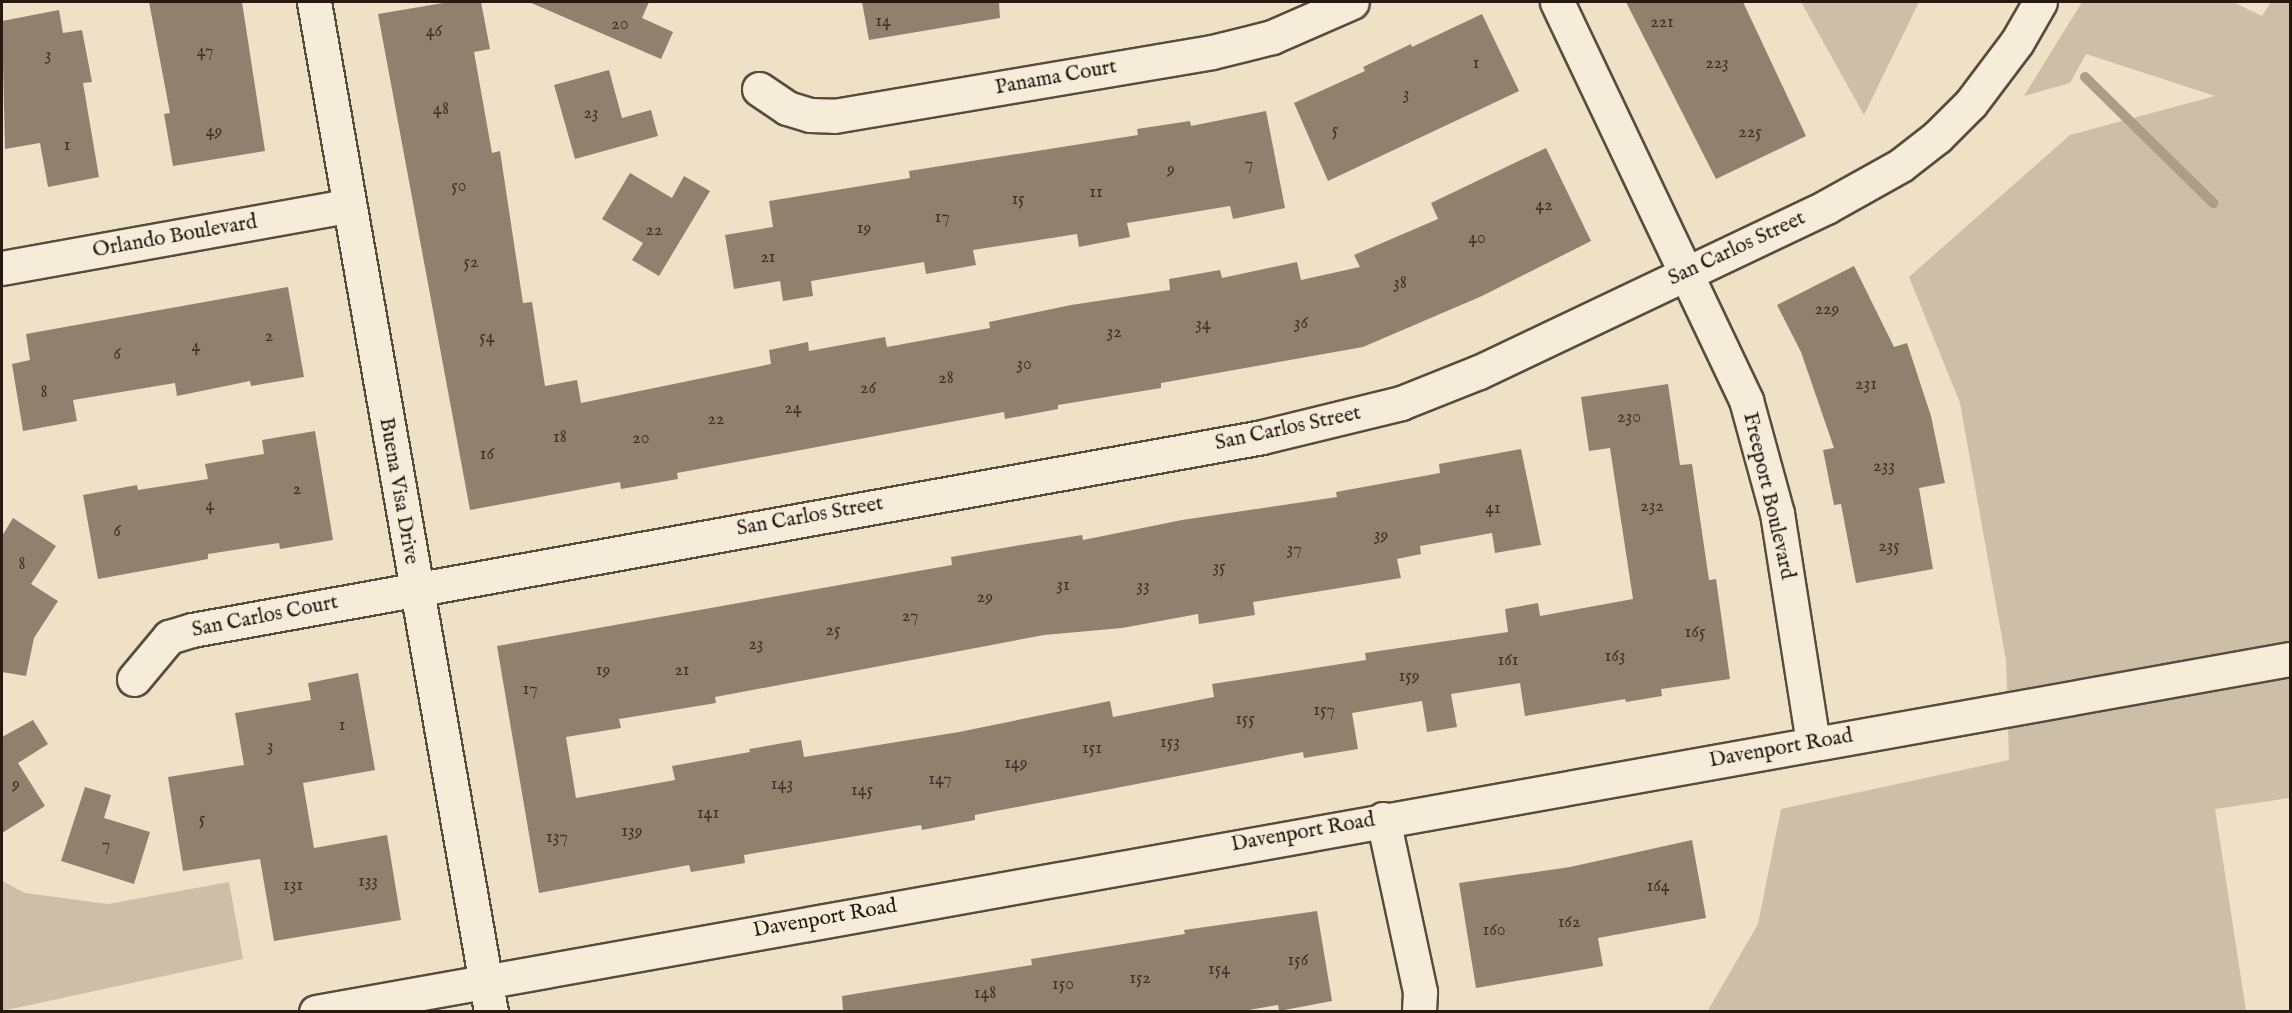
<!DOCTYPE html>
<style>
body{margin:0}
#map{position:relative;width:2292px;height:1013px;overflow:hidden;background:#efe1c6;font-family:"IM FELL English",serif}
div>[style]{position:absolute}
.green>*{inset:0;background:#cdbfa7}
.stream>*{height:10px;margin:-5px;padding:0 5px;transform-origin:5px;border-radius:5px;background:#ab9d88}
.building>*{inset:0;background:#8f816e}
.roads{filter:drop-shadow(2px 0 #5a4b3d) drop-shadow(-2px 0 #5a4b3d) drop-shadow(0 2px #5a4b3d) drop-shadow(0 -2px #5a4b3d)}
.minor>*{height:33px;margin:-16.5px;padding:0 16.5px;transform-origin:16.5px;border-radius:16.5px;background:#f5ecda}
span{translate:-50% -50%;white-space:nowrap;text-align:center;line-height:1.15;-webkit-text-stroke:4.5px #f5ecda;paint-order:stroke}
.number-label{font-size:18px;color:#423327}
.number-label span{-webkit-text-stroke-width:0}
.street-label{font-size:21px;color:#28190f}
.frame{position:absolute;inset:0;border:3px solid #28190f;pointer-events:none}
</style>
<div id="map">
<div class="green">
<div style="clip-path:polygon(1801px 2px,1919px 2px,1864px 115px)"></div>
<div style="clip-path:polygon(2082px 2px,2233px 2px,2262px 16px,2271px 2px,2290px 2px,2290px 798px,2215px 809px,2246px 1011px,1707px 1012px,1758px 924px,1781px 809px,2009px 760px,2006px 660px,1960px 403px,1909px 277px,2070px 135px,2215px 96px,2086px 54px,2070px 83px,2024px 96px)"></div>
<div style="clip-path:polygon(2px 881px,25px 893px,108px 904px,229px 882px,243px 959px,2px 1011px)"></div>
</div>
<div class="stream">
<div style="left:2085px;top:77px;width:180px;rotate:44.5deg"></div>
</div>
<div class="building">
<div style="clip-path:polygon(149px 2px,242px 2px,265px 151px,173px 166px,164px 114px,170px 113px)"></div>
<div style="clip-path:polygon(449px 2px,481px 2px,490px 49px,474px 52px,492px 153px,500px 151px,523px 303px,532px 302px,545px 386px,577px 380px,581px 403px,771px 364px,769px 350px,808px 342px,809px 351px,885px 337px,887px 347px,990px 328px,989px 322px,1071px 305px,1170px 290px,1169px 279px,1220px 270px,1222px 278px,1297px 262px,1301px 280px,1360px 267px,1354px 255px,1438px 219px,1431px 203px,1546px 148px,1591px 241px,1482px 296px,1363px 347px,1161px 383px,1161px 388px,1058px 405px,1058px 409px,1005px 419px,1004px 412px,677px 473px,678px 479px,621px 489px,620px 482px,470px 510px,378px 14px)"></div>
<div style="clip-path:polygon(529px 2px,649px 2px,642px 18px,673px 32px,661px 59px)"></div>
<div style="clip-path:polygon(862px 2px,999px 2px,1000px 18px,869px 40px)"></div>
<div style="clip-path:polygon(1626px 2px,1743px 2px,1806px 136px,1716px 179px)"></div>
<div style="clip-path:polygon(59px 10px,63px 33px,82px 30px,92px 82px,83px 83px,99px 177px,48px 187px,40px 143px,5px 149px,2px 21px)"></div>
<div style="clip-path:polygon(1482px 14px,1519px 91px,1328px 181px,1294px 103px,1365px 71px,1363px 67px,1411px 44px,1412px 47px)"></div>
<div style="clip-path:polygon(609px 70px,622px 118px,651px 110px,658px 136px,575px 159px,554px 85px)"></div>
<div style="clip-path:polygon(1266px 111px,1285px 208px,1233px 219px,1230px 206px,1127px 223px,1130px 237px,1079px 247px,1077px 234px,973px 250px,976px 265px,926px 274px,924px 262px,811px 281px,813px 296px,783px 301px,780px 281px,734px 289px,725px 235px,773px 227px,769px 201px,910px 178px,909px 171px,1138px 135px,1137px 129px,1190px 121px,1191px 126px)"></div>
<div style="clip-path:polygon(630px 173px,672px 198px,684px 176px,710px 191px,659px 276px,632px 260px,643px 243px,602px 219px)"></div>
<div style="clip-path:polygon(1854px 266px,1894px 347px,1907px 343px,1931px 416px,1945px 483px,1919px 488px,1933px 569px,1856px 583px,1841px 504px,1834px 505px,1823px 450px,1834px 448px,1801px 352px,1777px 305px)"></div>
<div style="clip-path:polygon(288px 287px,304px 377px,251px 386px,250px 381px,177px 396px,175px 383px,73px 400px,77px 421px,23px 431px,12px 364px,30px 360px,26px 334px)"></div>
<div style="clip-path:polygon(1668px 384px,1680px 465px,1692px 464px,1709px 580px,1716px 579px,1730px 679px,1661px 689px,1662px 696px,1626px 702px,1625px 699px,1525px 716px,1520px 683px,1451px 694px,1457px 727px,1427px 732px,1422px 701px,1352px 713px,1358px 749px,1304px 758px,1303px 752px,975px 815px,975px 820px,922px 830px,921px 825px,744px 855px,745px 863px,691px 872px,689px 865px,539px 893px,497px 646px,952px 565px,951px 557px,1003px 548px,1082px 535px,1083px 540px,1182px 520px,1337px 497px,1336px 492px,1440px 473px,1439px 464px,1521px 449px,1541px 545px,1495px 553px,1492px 533px,1420px 546px,1421px 554px,1397px 559px,1401px 578px,1253px 602px,1255px 615px,1199px 624px,1198px 614px,1122px 628px,1044px 635px,715px 697px,716px 703px,619px 719px,621px 728px,566px 737px,576px 798px,675px 780px,672px 766px,750px 752px,749px 749px,801px 740px,804px 757px,959px 732px,1110px 701px,1113px 717px,1214px 697px,1212px 684px,1366px 660px,1365px 653px,1508px 632px,1505px 609px,1538px 603px,1540px 616px,1633px 599px,1610px 448px,1589px 451px,1581px 397px)"></div>
<div style="clip-path:polygon(315px 431px,333px 540px,280px 549px,279px 543px,208px 554px,208px 559px,98px 579px,83px 495px,137px 485px,138px 490px,208px 479px,205px 464px,264px 454px,262px 440px)"></div>
<div style="clip-path:polygon(13px 518px,56px 546px,31px 584px,58px 601px,34px 638px,26px 676px,2px 672px,2px 536px)"></div>
<div style="clip-path:polygon(358px 673px,375px 770px,303px 783px,314px 848px,387px 835px,401px 920px,274px 941px,260px 859px,183px 871px,168px 777px,244px 765px,235px 713px,311px 700px,308px 683px)"></div>
<div style="clip-path:polygon(33px 720px,48px 744px,18px 763px,45px 806px,2px 833px,2px 737px)"></div>
<div style="clip-path:polygon(85px 787px,111px 795px,104px 818px,150px 832px,134px 884px,61px 861px)"></div>
<div style="clip-path:polygon(1692px 840px,1706px 918px,1598px 938px,1603px 966px,1476px 988px,1459px 883px,1570px 867px)"></div>
<div style="clip-path:polygon(1317px 911px,1332px 1001px,1279px 1011px,1278px 1005px,1243px 1011px,843px 1011px,842px 996px,1032px 965px,1031px 959px,1185px 934px,1184px 930px)"></div>
</div>
<div class="roads">
<div class="minor">
<div style="left:314px;top:2px;width:1025px;rotate:80.06deg"></div>
<div style="left:1557px;top:2px;width:441px;rotate:64.6deg"></div>
<div style="left:1746px;top:400px;width:117px;rotate:74.7deg"></div>
<div style="left:1777px;top:513px;width:233px;rotate:81.1deg"></div>
<div style="left:759px;top:89px;width:34px;rotate:34deg"></div>
<div style="left:787px;top:108px;width:24px;rotate:17deg"></div>
<div style="left:810px;top:115px;width:24px;rotate:2deg"></div>
<div style="left:834px;top:116px;width:383px;rotate:-9.6deg"></div>
<div style="left:1212px;top:52px;width:62px;rotate:-14deg"></div>
<div style="left:1272px;top:37px;width:87px;rotate:-23.6deg"></div>
<div style="left:2px;top:268px;width:352px;rotate:-10.2deg"></div>
<div style="left:134px;top:679px;width:55px;rotate:-50.2deg"></div>
<div style="left:169px;top:637px;width:24px;rotate:-17deg"></div>
<div style="left:192px;top:630px;width:1087px;rotate:-10.22deg"></div>
<div style="left:1262px;top:437px;width:143px;rotate:-13.7deg"></div>
<div style="left:1401px;top:403px;width:84px;rotate:-21.7deg"></div>
<div style="left:1479px;top:372px;width:384px;rotate:-25.4deg"></div>
<div style="left:1826px;top:207px;width:86px;rotate:-29.2deg"></div>
<div style="left:1901px;top:165px;width:46px;rotate:-37.9deg"></div>
<div style="left:1937px;top:137px;width:48px;rotate:-45deg"></div>
<div style="left:1971px;top:103px;width:76px;rotate:-53deg"></div>
<div style="left:2017px;top:42px;width:46px;rotate:-60.1deg"></div>
<div style="left:1383px;top:819px;width:177px;rotate:77.9deg"></div>
<div style="left:1420px;top:992px;width:20px;rotate:93deg"></div>
<div style="left:316px;top:1012px;width:2005px;rotate:-10.14deg"></div>
</div>
</div>
<div class="number-label">
<span style="left:883px;top:22px">14</span>
<span style="left:1662px;top:23px">221</span>
<span style="left:620px;top:25px">20</span>
<span style="left:434px;top:32px">46</span>
<span style="left:205px;top:52px">47</span>
<span style="left:48px;top:56px">3</span>
<span style="left:1476px;top:64px">1</span>
<span style="left:1717px;top:64px">223</span>
<span style="left:1406px;top:95px">3</span>
<span style="left:441px;top:110px">48</span>
<span style="left:591px;top:114px">23</span>
<span style="left:1335px;top:131px">5</span>
<span style="left:214px;top:132px">49</span>
<span style="left:1750px;top:133px">225</span>
<span style="left:67px;top:146px">1</span>
<span style="left:1249px;top:165px">7</span>
<span style="left:1171px;top:170px">9</span>
<span style="left:459px;top:187px">50</span>
<span style="left:1096px;top:193px">11</span>
<span style="left:1018px;top:200px">15</span>
<span style="left:1544px;top:206px">42</span>
<span style="left:942px;top:218px">17</span>
<span style="left:864px;top:229px">19</span>
<span style="left:654px;top:231px">22</span>
<span style="left:1477px;top:239px">40</span>
<span style="left:768px;top:258px">21</span>
<span style="left:471px;top:263px">52</span>
<span style="left:1400px;top:284px">38</span>
<span style="left:1827px;top:310px">229</span>
<span style="left:1301px;top:324px">36</span>
<span style="left:1203px;top:325px">34</span>
<span style="left:1114px;top:333px">32</span>
<span style="left:269px;top:337px">2</span>
<span style="left:487px;top:338px">54</span>
<span style="left:196px;top:347px">4</span>
<span style="left:117px;top:355px">6</span>
<span style="left:1024px;top:365px">30</span>
<span style="left:946px;top:379px">28</span>
<span style="left:1866px;top:385px">231</span>
<span style="left:868px;top:389px">26</span>
<span style="left:44px;top:393px">8</span>
<span style="left:793px;top:409px">24</span>
<span style="left:1629px;top:418px">230</span>
<span style="left:716px;top:420px">22</span>
<span style="left:560px;top:438px">18</span>
<span style="left:641px;top:439px">20</span>
<span style="left:487px;top:455px">16</span>
<span style="left:1884px;top:467px">233</span>
<span style="left:297px;top:490px">2</span>
<span style="left:210px;top:506px">4</span>
<span style="left:1652px;top:507px">232</span>
<span style="left:1493px;top:509px">41</span>
<span style="left:117px;top:532px">6</span>
<span style="left:1381px;top:536px">39</span>
<span style="left:1889px;top:547px">235</span>
<span style="left:1294px;top:550px">37</span>
<span style="left:22px;top:565px">8</span>
<span style="left:1219px;top:568px">35</span>
<span style="left:1063px;top:586px">31</span>
<span style="left:1143px;top:587px">33</span>
<span style="left:985px;top:598px">29</span>
<span style="left:910px;top:617px">27</span>
<span style="left:833px;top:631px">25</span>
<span style="left:1695px;top:633px">165</span>
<span style="left:756px;top:645px">23</span>
<span style="left:1615px;top:657px">163</span>
<span style="left:1508px;top:661px">161</span>
<span style="left:603px;top:671px">19</span>
<span style="left:682px;top:671px">21</span>
<span style="left:1409px;top:677px">159</span>
<span style="left:530px;top:690px">17</span>
<span style="left:1324px;top:711px">157</span>
<span style="left:1245px;top:720px">155</span>
<span style="left:342px;top:726px">1</span>
<span style="left:1170px;top:743px">153</span>
<span style="left:270px;top:747px">3</span>
<span style="left:1092px;top:749px">151</span>
<span style="left:1016px;top:764px">149</span>
<span style="left:940px;top:780px">147</span>
<span style="left:16px;top:785px">9</span>
<span style="left:782px;top:785px">143</span>
<span style="left:862px;top:791px">145</span>
<span style="left:708px;top:814px">141</span>
<span style="left:202px;top:820px">5</span>
<span style="left:632px;top:832px">139</span>
<span style="left:557px;top:838px">137</span>
<span style="left:106px;top:846px">7</span>
<span style="left:368px;top:882px">133</span>
<span style="left:293px;top:886px">131</span>
<span style="left:1658px;top:887px">164</span>
<span style="left:1569px;top:923px">162</span>
<span style="left:1494px;top:931px">160</span>
<span style="left:1298px;top:961px">156</span>
<span style="left:1219px;top:970px">154</span>
<span style="left:1140px;top:979px">152</span>
<span style="left:1063px;top:985px">150</span>
<span style="left:985px;top:994px">148</span>
</div>
<div class="street-label">
<span style="left:1056px;top:78px;rotate:-10deg">Panama Court</span>
<span style="left:175px;top:237px;rotate:-10deg">Orlando Boulevard</span>
<span style="left:1737px;top:249px;rotate:-25deg">San Carlos Street</span>
<span style="left:1288px;top:429px;rotate:-12deg">San Carlos Street</span>
<span style="left:398px;top:491px;rotate:80deg">Buena Visa Drive</span>
<span style="left:1768px;top:496px;rotate:77deg">Freeport Boulevard</span>
<span style="left:810px;top:517px;rotate:-10deg">San Carlos Street</span>
<span style="left:265px;top:617px;rotate:-11deg">San Carlos Court</span>
<span style="left:1781px;top:749px;rotate:-10deg">Davenport Road</span>
<span style="left:1303px;top:833px;rotate:-10deg">Davenport Road</span>
<span style="left:825px;top:919px;rotate:-10deg">Davenport Road</span>
</div>
<div class="frame"></div>
</div>
